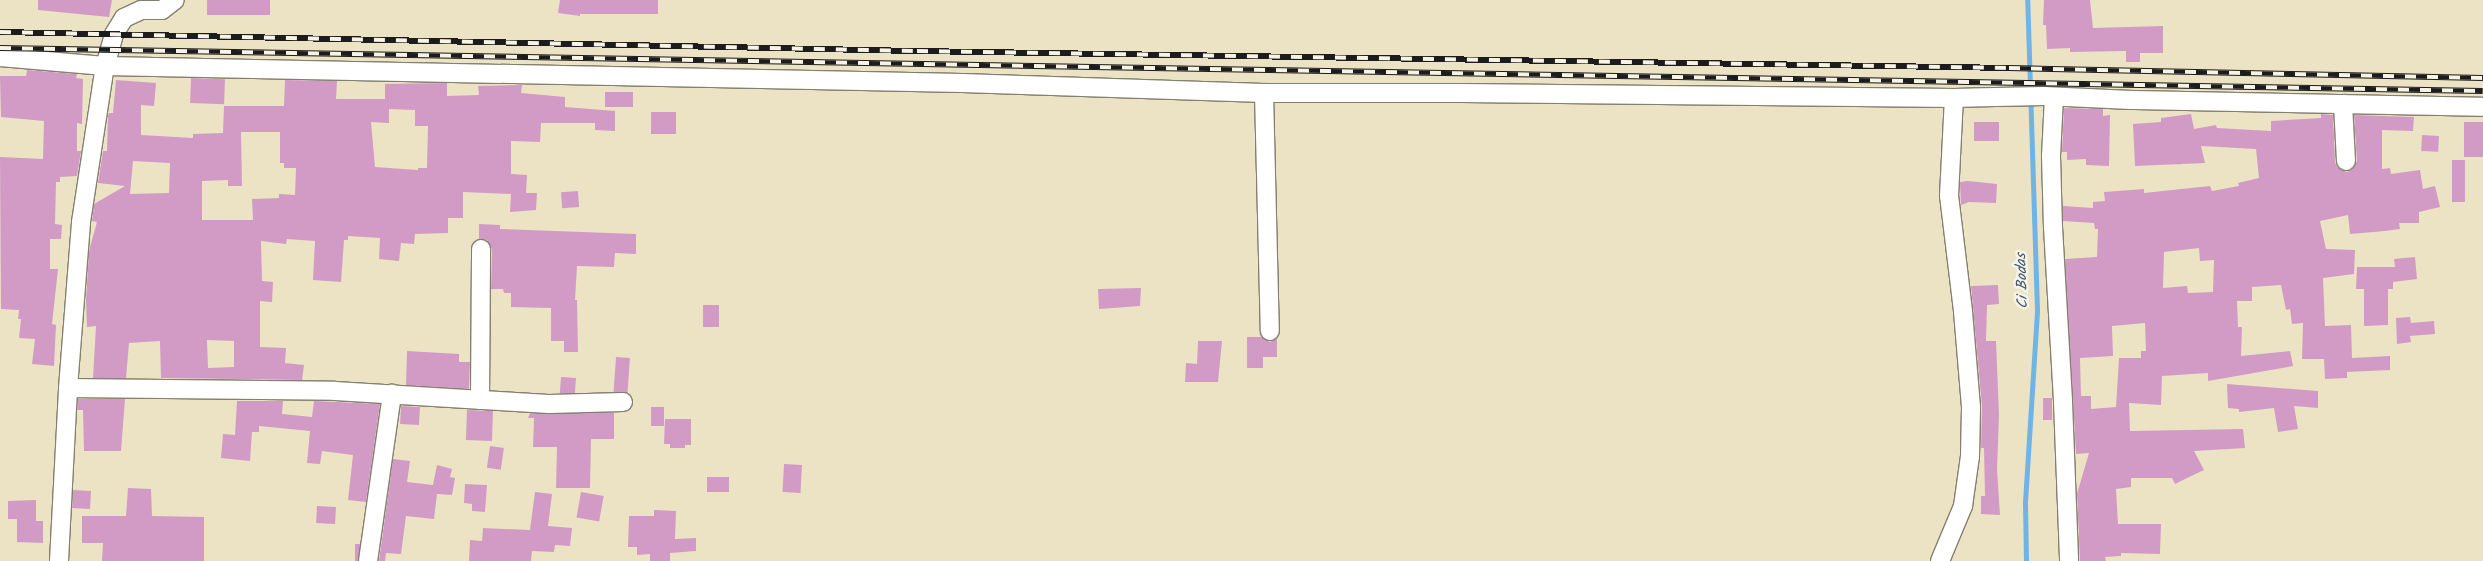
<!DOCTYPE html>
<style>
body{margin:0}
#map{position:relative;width:2483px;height:561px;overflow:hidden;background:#ece3c4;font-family:Kalam,sans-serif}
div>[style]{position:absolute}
.stream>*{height:5px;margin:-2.5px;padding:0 2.5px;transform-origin:2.5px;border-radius:2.5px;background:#70b3e5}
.building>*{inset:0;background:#d29bc6;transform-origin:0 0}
.roads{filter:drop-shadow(1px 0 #848070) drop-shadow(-1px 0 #848070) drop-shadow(0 1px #848070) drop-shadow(0 -1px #848070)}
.street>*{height:18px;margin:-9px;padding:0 9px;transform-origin:9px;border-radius:9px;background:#fff}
.rail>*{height:5.5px;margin-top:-2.75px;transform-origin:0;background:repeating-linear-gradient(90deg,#f7f3e8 0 11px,#1c1c1c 0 22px);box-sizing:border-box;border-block:1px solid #1c1c1c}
span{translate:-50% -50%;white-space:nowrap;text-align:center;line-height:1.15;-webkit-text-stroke:5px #f7f3e8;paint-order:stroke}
.water-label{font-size:15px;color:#3e586c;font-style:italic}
</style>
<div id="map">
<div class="stream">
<div style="left:2026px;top:561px;width:59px;rotate:-91deg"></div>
<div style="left:2025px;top:502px;width:192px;rotate:-86.4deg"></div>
<div style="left:2037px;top:310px;width:310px;rotate:-91.8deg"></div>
</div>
<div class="building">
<div style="clip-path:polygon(38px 0,112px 0,109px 17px,38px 10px)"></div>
<div style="left:207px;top:0;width:63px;height:15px"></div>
<div style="clip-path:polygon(560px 0,658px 0,658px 14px,580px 14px,580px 16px,558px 13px)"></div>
<div style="clip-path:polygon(2044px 0,2090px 0,2093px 28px,2163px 26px,2163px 53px,2140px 53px,2140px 62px,2126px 62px,2126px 51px,2070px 52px,2070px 48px,2047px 49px,2046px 25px,2043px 25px)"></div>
<div style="clip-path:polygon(27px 70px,77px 74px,76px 78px,83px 79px,82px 124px,77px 123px,77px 151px,81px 151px,77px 176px,60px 177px,60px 182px,56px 182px,55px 224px,62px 225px,61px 239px,50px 239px,50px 269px,58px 269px,52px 324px,56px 325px,54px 366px,32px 364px,35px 339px,19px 338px,21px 319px,18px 319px,19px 310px,1px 309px,0 157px,43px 159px,44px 121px,1px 117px,0 76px,26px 76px)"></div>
<div style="left:191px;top:78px;width:34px;height:25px;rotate:2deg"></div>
<div style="clip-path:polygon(evenodd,116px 80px,156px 83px,154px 106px,141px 105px,141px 135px,193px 138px,193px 134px,223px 133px,224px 106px,284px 106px,285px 80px,337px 81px,336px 99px,385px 99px,385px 84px,447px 83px,447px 96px,479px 95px,478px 86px,522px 85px,521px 93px,565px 97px,565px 107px,615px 111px,615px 131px,595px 130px,595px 123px,541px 123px,540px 142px,511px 141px,511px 174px,527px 175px,526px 193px,537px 193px,536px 210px,510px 212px,511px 194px,463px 192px,463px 218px,448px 218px,448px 233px,415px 234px,414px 244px,401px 243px,399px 261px,379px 259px,380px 238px,348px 236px,348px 240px,344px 240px,341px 282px,313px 280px,315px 241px,287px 239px,286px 244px,261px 241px,262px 281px,273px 282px,272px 302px,260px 301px,260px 347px,286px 348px,285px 363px,304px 365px,302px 380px,161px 378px,160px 341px,129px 343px,126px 378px,93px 378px,96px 326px,87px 327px,86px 301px,89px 251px,97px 222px,92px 221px,94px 204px,125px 186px,98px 183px,103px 151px,107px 151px,108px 116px,109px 113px,113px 113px,116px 80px,389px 109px,415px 110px,415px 126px,428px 126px,427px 168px,418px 168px,418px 170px,375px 167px,371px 122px,389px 123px,389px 109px,116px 80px,241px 132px,280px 132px,280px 163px,284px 163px,284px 168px,296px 168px,295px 195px,279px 194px,279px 198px,252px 199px,253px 220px,202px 220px,202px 181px,228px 180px,228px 186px,242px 186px,241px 132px,116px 80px,133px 161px,170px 163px,169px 193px,130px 194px,133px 161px,116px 80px,207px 340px,234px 341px,234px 367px,208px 368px,207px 340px)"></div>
<div style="left:605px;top:92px;width:28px;height:15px"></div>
<div style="clip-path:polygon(2064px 108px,2103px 109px,2103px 116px,2110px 115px,2109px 166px,2086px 165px,2086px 159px,2067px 160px,2067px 152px,2062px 152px)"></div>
<div style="left:651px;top:112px;width:25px;height:22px"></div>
<div style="clip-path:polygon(evenodd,2191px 114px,2194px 129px,2216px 125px,2217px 128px,2271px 131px,2271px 121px,2321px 118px,2321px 114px,2333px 115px,2335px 162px,2337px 167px,2346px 172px,2352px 170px,2357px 161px,2354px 115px,2414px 117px,2413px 131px,2382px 130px,2382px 169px,2390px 168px,2391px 174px,2420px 170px,2423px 189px,2435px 186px,2440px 207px,2419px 212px,2419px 223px,2399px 223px,2400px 229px,2385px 231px,2350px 234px,2348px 215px,2320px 221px,2326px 249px,2355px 250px,2354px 274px,2323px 278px,2325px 326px,2351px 325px,2352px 358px,2390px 356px,2390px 370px,2347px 372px,2347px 378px,2325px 379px,2324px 359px,2302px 359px,2303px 323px,2292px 324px,2290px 309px,2286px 310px,2281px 285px,2252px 287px,2252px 301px,2237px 301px,2238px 327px,2242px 327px,2241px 356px,2290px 351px,2293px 366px,2208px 381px,2208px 373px,2162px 376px,2161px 405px,2129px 403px,2130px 431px,2243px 429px,2245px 448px,2194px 451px,2204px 470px,2185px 479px,2175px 484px,2172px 478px,2131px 478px,2131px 487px,2116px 489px,2118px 524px,2161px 524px,2160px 554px,2121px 553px,2121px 556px,2105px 557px,2106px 561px,2080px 561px,2077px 494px,2089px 453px,2076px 454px,2065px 259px,2097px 257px,2098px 229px,2095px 229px,2094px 223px,2063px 221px,2063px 206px,2093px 208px,2093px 202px,2105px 201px,2104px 192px,2144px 189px,2144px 193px,2210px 186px,2212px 191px,2239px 186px,2238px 183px,2259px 178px,2256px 149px,2201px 146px,2205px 163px,2135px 166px,2133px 124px,2161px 122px,2161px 118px,2191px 114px,2199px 248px,2200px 261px,2214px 260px,2213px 292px,2188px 293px,2187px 286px,2163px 288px,2164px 252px,2199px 248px,2191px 114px,2145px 323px,2146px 351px,2141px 351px,2141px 358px,2119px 358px,2116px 407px,2091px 409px,2091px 396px,2081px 396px,2080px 358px,2113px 356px,2112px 326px,2145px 323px)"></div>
<div style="left:1974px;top:122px;width:25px;height:19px"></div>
<div style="left:2483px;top:122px;width:35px;height:19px;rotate:90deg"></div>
<div style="left:2422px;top:135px;width:17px;height:16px;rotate:3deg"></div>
<div style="left:2452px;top:160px;width:13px;height:42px"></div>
<div style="clip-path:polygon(1968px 181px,1997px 184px,1996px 203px,1969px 202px,1961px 205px,1960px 182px)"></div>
<div style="left:578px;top:191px;width:16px;height:17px;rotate:86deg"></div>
<div style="clip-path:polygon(479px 224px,500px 225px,500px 229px,636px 234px,636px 254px,615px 253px,614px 267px,577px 266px,575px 300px,577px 300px,578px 352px,564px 352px,564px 341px,551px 341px,551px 308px,511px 307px,511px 293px,504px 293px,503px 289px,491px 289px,492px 249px,487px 240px,479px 239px)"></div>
<div style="clip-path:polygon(2415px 257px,2417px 279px,2393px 282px,2393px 289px,2388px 289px,2388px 325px,2364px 326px,2364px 289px,2356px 289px,2357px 267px,2395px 267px,2394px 259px)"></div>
<div style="clip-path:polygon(1998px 285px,1999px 304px,1987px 305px,1986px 341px,1996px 341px,1999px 415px,1997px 469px,2000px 515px,1981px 514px,1981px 496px,1985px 496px,1984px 448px,1981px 448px,1982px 406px,1971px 286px)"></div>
<div style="clip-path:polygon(1141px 288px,1140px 306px,1099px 309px,1098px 289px)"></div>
<div style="left:703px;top:305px;width:16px;height:22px"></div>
<div style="clip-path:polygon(2410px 317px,2411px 323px,2434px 321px,2435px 334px,2410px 336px,2411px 342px,2397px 344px,2396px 318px)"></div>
<div style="clip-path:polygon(1247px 337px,1261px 337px,1270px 342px,1277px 338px,1277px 357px,1263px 357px,1263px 368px,1247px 368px)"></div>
<div style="clip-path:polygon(1198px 341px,1222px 341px,1218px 382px,1185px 382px,1186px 363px,1197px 364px)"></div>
<div style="clip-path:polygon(407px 351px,459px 354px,459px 362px,470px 362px,469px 389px,406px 385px)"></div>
<div style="left:616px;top:357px;width:14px;height:35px;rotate:4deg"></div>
<div style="left:561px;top:377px;width:15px;height:16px;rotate:4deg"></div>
<div style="clip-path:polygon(2227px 384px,2318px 391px,2318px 408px,2294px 406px,2298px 429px,2278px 432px,2274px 408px,2239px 412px,2239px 409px,2228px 408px)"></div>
<div style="left:2043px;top:398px;width:9px;height:22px"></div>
<div style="clip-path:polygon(78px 399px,125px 399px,121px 451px,84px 451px,83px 410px,77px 410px)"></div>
<div style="clip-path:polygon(237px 401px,283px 401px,282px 414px,312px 417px,314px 401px,380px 404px,366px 502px,348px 500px,353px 455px,322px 451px,320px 464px,307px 463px,310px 431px,259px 426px,259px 432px,252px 432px,250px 461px,221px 458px,223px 434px,235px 435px)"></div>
<div style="left:401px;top:406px;width:19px;height:18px;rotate:3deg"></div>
<div style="left:651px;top:407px;width:13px;height:19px"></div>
<div style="left:467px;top:410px;width:26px;height:30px;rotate:2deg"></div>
<div style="clip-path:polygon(530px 413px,614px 413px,614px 439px,591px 439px,590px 488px,556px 488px,557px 447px,533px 447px,534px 418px,528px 418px)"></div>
<div style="clip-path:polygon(665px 419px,691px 419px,691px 445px,685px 445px,685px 448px,670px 448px,670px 444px,664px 444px)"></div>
<div style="left:490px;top:446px;width:14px;height:22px;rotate:8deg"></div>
<div style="clip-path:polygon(393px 459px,410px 461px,407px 482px,433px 485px,437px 465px,452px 469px,450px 477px,455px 478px,452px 495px,437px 494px,434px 519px,406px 516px,401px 554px,386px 553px,385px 561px,379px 561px)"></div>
<div style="left:784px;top:464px;width:18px;height:28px;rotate:3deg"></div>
<div style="left:707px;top:477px;width:22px;height:15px"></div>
<div style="clip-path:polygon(465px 484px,487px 485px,485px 512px,472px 511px,472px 504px,464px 503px)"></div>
<div style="clip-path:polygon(128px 488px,151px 489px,152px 516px,204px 517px,204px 561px,102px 561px,103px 543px,82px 543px,82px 516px,126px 516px)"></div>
<div style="left:73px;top:490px;width:18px;height:18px;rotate:3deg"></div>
<div style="clip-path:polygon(535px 492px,552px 494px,548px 526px,572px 528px,570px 546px,555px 545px,554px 552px,532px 551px,531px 561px,469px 561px,470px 540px,482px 541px,483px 528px,530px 530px)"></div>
<div style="left:581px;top:492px;width:23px;height:26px;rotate:10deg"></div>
<div style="clip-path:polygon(36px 500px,36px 521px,43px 521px,43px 543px,17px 542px,17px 519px,8px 519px,8px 501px)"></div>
<div style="left:317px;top:506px;width:19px;height:17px;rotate:3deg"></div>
<div style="clip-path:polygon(654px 510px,676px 511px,675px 539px,696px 538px,696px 551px,670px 553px,670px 561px,650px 561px,650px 554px,637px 555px,637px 547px,628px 547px,629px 516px,654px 516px)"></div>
<div style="left:355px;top:544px;width:5px;height:17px"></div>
</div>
<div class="roads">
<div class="street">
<div style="left:0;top:57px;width:105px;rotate:4.9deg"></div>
<div style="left:105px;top:66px;width:857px;rotate:1.14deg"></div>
<div style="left:962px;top:83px;width:302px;rotate:1.9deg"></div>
<div style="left:1264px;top:93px;width:190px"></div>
<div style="left:1454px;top:93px;width:500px;rotate:0.57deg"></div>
<div style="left:1954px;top:98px;width:90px;rotate:-1.3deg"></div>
<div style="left:2044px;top:96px;width:87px;rotate:2.6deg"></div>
<div style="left:2131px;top:100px;width:352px;rotate:1.1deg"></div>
<div style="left:1264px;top:93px;width:238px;rotate:88.6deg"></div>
<div style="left:2054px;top:97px;width:59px;rotate:92.9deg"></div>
<div style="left:2051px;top:156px;width:71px;rotate:88.4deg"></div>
<div style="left:2053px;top:227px;width:175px;rotate:86.7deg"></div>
<div style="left:2063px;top:402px;width:159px;rotate:87.8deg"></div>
<div style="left:2343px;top:104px;width:57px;rotate:87deg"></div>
<div style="left:68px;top:388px;width:267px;rotate:0.6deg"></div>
<div style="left:335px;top:391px;width:214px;rotate:3.5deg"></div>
<div style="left:549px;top:404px;width:74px;rotate:-1.5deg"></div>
<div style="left:480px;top:400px;width:151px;rotate:-89.6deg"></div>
<div style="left:59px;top:561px;width:173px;rotate:-87deg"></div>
<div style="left:68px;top:388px;width:167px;rotate:-85.5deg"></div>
<div style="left:81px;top:222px;width:158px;rotate:-81.3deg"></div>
<div style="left:105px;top:66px;width:33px;rotate:-74deg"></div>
<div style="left:114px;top:34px;width:19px;rotate:-58deg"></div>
<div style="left:124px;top:18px;width:19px;rotate:-25deg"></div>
<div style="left:141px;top:10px;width:21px"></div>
<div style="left:162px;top:10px;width:16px;rotate:-38deg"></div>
<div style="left:368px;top:561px;width:169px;rotate:-81.8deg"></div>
<div style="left:1940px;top:561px;width:60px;rotate:-67.3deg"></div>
<div style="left:1963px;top:506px;width:50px;rotate:-82deg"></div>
<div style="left:1970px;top:456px;width:49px;rotate:-88.8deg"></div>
<div style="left:1971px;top:407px;width:96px;rotate:-94.8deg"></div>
<div style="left:1963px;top:311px;width:116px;rotate:-96.9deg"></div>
<div style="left:1949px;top:196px;width:98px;rotate:-87.1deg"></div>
</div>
</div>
<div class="rail">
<div style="left:0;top:32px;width:917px;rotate:1.19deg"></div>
<div style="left:917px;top:51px;width:1092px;rotate:0.89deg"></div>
<div style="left:2009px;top:68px;width:474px;rotate:1.2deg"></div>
<div style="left:0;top:48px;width:2483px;rotate:0.99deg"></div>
</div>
<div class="water-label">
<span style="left:2023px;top:281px;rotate:-92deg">Ci Bodas</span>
</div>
</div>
